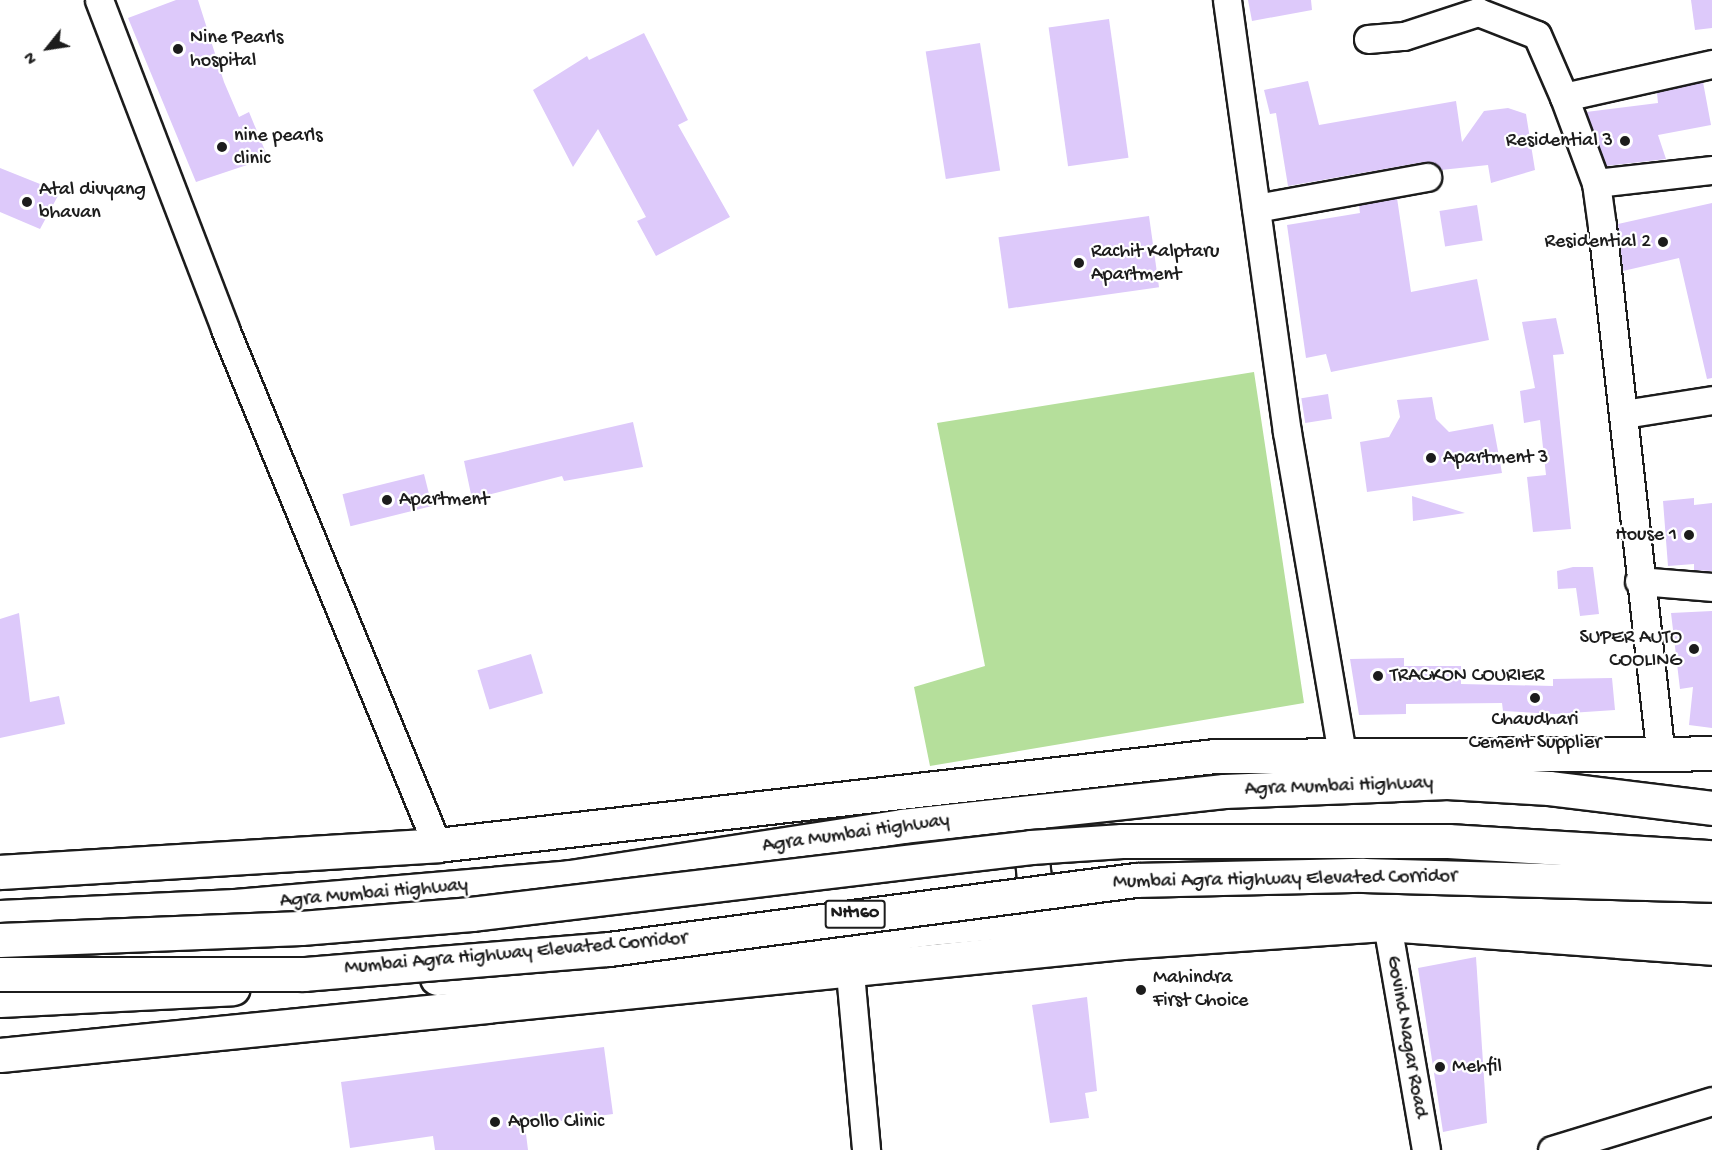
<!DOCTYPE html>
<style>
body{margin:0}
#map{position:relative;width:1712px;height:1150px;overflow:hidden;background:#fff;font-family:"Gochi Hand",sans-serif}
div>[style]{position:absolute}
.green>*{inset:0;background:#b5df9b}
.building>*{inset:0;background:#ddc9fa;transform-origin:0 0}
.roads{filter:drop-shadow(2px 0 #1c1c1c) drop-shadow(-2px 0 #1c1c1c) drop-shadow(0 2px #1c1c1c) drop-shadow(0 -2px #1c1c1c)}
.minor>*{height:27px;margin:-13.5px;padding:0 13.5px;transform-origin:13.5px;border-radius:13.5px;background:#fff}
.tertiary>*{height:33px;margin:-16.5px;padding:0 16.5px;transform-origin:16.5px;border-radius:16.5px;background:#fff}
.primary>*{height:33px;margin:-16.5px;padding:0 16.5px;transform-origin:16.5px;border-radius:16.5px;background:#fff}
.bridges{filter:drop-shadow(2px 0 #1c1c1c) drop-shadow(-2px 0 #1c1c1c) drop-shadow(0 2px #1c1c1c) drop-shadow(0 -2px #1c1c1c)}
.motorway-bridge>*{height:33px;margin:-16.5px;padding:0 16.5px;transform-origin:16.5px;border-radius:16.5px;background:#fff}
.dots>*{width:16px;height:16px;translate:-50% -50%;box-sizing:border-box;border:3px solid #fff;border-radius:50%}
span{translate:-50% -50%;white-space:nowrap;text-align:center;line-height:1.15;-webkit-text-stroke:4.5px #fff;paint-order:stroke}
.shield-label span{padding:2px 4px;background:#fff;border:2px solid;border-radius:4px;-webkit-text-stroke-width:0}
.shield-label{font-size:18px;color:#1c1c1c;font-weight:700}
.poi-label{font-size:20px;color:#1c1c1c}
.left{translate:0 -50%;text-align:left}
.right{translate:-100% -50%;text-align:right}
.street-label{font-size:20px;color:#1c1c1c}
.north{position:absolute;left:18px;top:18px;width:60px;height:60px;-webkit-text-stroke:4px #fff;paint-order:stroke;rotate:240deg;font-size:16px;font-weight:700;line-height:24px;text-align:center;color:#1c1c1c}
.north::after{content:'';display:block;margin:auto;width:21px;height:27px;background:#1c1c1c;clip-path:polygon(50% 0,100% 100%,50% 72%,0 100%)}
</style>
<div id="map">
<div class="green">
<div style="clip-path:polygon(1254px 372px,1304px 703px,930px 766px,914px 687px,985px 666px,937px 423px)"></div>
</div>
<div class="building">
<div style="clip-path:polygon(176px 0,198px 0,224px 82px,239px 117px,249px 112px,268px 158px,196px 182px,128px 18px)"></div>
<div style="clip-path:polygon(1248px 0,1311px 0,1312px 10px,1252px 21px)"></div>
<div style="clip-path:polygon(1691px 0,1712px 0,1712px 28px,1695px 30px)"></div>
<div style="left:1109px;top:19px;width:140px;height:61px;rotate:82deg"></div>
<div style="clip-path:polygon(644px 33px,688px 120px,678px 125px,730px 217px,656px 256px,637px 221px,646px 217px,598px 129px,573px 167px,533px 90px,587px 56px,589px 60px)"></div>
<div style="left:980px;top:43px;width:129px;height:55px;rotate:81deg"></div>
<div style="clip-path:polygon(1308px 81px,1319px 125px,1456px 101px,1462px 142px,1484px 111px,1508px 108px,1526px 114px,1535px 170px,1491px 183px,1488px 165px,1441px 170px,1424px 162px,1288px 186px,1276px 113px,1270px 114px,1264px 90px)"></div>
<div style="clip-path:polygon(1703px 82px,1711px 125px,1658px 135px,1666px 159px,1606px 166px,1586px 112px,1658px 103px,1657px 93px)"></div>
<div style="clip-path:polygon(0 168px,60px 192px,40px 229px,0 212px)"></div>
<div style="clip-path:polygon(1397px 198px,1411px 292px,1477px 279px,1489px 340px,1331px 372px,1326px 354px,1306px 358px,1287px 225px,1360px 213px,1359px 205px)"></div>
<div style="clip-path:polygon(1712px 203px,1712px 378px,1707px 379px,1679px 258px,1623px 271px,1618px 224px)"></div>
<div style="left:1477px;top:205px;width:36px;height:38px;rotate:81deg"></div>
<div style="left:1149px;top:216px;width:72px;height:152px;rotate:82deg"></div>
<div style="clip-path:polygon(1556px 318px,1564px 354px,1553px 355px,1571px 529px,1533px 532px,1527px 477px,1546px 475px,1540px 420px,1524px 423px,1520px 391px,1535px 388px,1522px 322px)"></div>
<div style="left:1328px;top:394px;width:25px;height:27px;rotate:81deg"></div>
<div style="clip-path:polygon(1432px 397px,1436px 419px,1449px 432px,1493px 424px,1502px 473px,1367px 492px,1360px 442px,1389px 437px,1400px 417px,1397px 400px)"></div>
<div style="clip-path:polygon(633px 422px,643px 467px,564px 481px,562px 476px,472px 499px,464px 461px)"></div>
<div style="left:424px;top:474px;width:33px;height:84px;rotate:76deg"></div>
<div style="clip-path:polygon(1412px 496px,1465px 513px,1413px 521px)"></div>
<div style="clip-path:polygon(1694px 498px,1694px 505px,1712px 503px,1712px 571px,1694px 570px,1694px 564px,1668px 566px,1663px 501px)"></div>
<div style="clip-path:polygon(1573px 567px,1593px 567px,1599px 614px,1580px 616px,1576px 588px,1558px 589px,1557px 571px)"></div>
<div style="clip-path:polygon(1712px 611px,1712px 728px,1689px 725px,1693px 687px,1680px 689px,1671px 613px)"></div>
<div style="clip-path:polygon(19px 613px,30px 702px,59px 696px,65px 724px,0 738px,0 619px)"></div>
<div style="left:531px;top:654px;width:41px;height:56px;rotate:73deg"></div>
<div style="clip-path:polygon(1404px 658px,1404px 666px,1461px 666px,1461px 684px,1553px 686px,1553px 679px,1612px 678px,1615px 710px,1555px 714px,1503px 711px,1502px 703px,1406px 704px,1406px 714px,1359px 715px,1350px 659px)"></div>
<div style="clip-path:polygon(1476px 957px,1487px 1123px,1443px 1132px,1418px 968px)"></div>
<div style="clip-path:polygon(1087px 997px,1097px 1091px,1085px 1093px,1089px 1118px,1050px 1123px,1032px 1005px)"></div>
<div style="clip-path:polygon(604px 1047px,613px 1114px,525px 1126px,528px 1150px,435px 1150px,433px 1136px,350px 1148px,341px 1082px)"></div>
</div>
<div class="roads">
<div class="minor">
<div style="left:99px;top:0;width:352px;rotate:69deg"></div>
<div style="left:225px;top:329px;width:558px;rotate:67.66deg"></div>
<div style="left:1227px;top:0;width:436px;rotate:82.1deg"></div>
<div style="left:1287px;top:432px;width:326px;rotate:80.3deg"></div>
<div style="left:1368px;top:39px;width:36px;rotate:-5deg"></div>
<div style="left:1404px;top:36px;width:78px;rotate:-18deg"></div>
<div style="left:1478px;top:12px;width:63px;rotate:21.3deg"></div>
<div style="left:1537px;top:35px;width:68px;rotate:66.5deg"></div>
<div style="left:1564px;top:97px;width:92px;rotate:69.6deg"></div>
<div style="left:1596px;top:183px;width:43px;rotate:82.1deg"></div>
<div style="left:1602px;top:226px;width:526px;rotate:83.67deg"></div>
<div style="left:1564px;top:97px;width:152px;rotate:-12.6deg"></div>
<div style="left:1596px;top:183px;width:117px;rotate:-6.4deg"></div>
<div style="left:1256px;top:208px;width:174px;rotate:-10.3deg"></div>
<div style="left:1624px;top:414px;width:89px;rotate:-9deg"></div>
<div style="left:1639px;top:581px;width:73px;rotate:4.7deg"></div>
<div style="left:1387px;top:924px;width:229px;rotate:80.2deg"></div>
<div style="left:850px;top:973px;width:178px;rotate:84.8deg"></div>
<div style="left:1552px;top:1150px;width:167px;rotate:-17deg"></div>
</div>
<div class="tertiary">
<div style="left:0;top:872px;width:438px;rotate:-3.5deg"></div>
<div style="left:437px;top:845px;width:782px;rotate:-6.53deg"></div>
<div style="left:1214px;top:756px;width:498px;rotate:-0.3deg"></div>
<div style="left:0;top:1055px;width:1128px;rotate:-5.75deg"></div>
<div style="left:1122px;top:942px;width:266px;rotate:-3.9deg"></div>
<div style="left:1387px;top:924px;width:326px;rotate:4.2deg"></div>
</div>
<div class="primary">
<div style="left:1028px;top:819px;width:100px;rotate:84.3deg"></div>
<div style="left:0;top:917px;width:235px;rotate:-2.7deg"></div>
<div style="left:235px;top:906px;width:336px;rotate:-4.9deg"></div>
<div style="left:570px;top:877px;width:336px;rotate:-8.7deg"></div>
<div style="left:902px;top:826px;width:324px;rotate:-6.2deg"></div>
<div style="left:1224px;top:791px;width:223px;rotate:-2.3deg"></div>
<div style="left:1447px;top:782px;width:102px;rotate:3.4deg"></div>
<div style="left:1549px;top:788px;width:164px;rotate:7deg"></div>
<div style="left:437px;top:978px;width:182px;rotate:-3.1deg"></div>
<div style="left:619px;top:968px;width:314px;rotate:-7.3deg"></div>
<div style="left:930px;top:928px;width:243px;rotate:-5deg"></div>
<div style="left:1172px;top:907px;width:221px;rotate:-1.6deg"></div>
<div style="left:1393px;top:901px;width:319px;rotate:3.1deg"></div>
<div style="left:0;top:1000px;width:233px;rotate:-2.9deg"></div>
</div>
</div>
<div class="bridges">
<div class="motorway-bridge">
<div style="left:0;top:940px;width:301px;rotate:-2.3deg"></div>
<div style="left:301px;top:928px;width:171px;rotate:-4.7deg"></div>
<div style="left:471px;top:914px;width:564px;rotate:-6.82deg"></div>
<div style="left:1031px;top:847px;width:91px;rotate:-3.8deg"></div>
<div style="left:1122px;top:841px;width:326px"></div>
<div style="left:1448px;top:841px;width:264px;rotate:3.5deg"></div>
<div style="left:0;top:974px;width:304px"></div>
<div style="left:304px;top:974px;width:306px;rotate:-4.7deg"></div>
<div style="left:609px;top:949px;width:531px;rotate:-7.47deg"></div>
<div style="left:1135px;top:880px;width:228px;rotate:-1.3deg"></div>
<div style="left:1363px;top:875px;width:349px;rotate:1.6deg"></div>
</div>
</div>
<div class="dots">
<div style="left:178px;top:49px;background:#1c1c1c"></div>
<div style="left:1625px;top:141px;background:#1c1c1c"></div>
<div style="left:222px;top:147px;background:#1c1c1c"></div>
<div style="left:27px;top:202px;background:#1c1c1c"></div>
<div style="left:1663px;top:242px;background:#1c1c1c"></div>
<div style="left:1079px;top:263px;background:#1c1c1c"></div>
<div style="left:1431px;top:458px;background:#1c1c1c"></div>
<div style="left:387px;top:500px;background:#1c1c1c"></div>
<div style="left:1689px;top:535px;background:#1c1c1c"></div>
<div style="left:1694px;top:649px;background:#1c1c1c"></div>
<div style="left:1378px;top:676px;background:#1c1c1c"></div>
<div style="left:1535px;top:698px;background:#1c1c1c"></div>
<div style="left:1141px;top:990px;background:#1c1c1c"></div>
<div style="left:1440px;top:1067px;background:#1c1c1c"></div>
<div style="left:495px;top:1122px;background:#1c1c1c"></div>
</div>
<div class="shield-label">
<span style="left:855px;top:914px">NH160</span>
</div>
<div class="poi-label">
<span class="left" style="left:190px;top:50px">Nine Pearls<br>hospital</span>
<span class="left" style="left:234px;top:148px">nine pearls<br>clinic</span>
<span class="right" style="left:1613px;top:141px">Residential 3</span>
<span class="left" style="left:39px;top:202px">Atal divyang<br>bhavan</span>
<span class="right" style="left:1651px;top:242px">Residential 2</span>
<span class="left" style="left:1091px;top:264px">Rachit Kalptaru<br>Apartment</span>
<span class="left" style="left:1443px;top:458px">Apartment 3</span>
<span class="left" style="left:399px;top:500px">Apartment</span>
<span class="right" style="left:1677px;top:535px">House 1</span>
<span class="right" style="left:1682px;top:650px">SUPER AUTO<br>COOLING</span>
<span class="left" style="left:1390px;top:676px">TRACKON COURIER</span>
<span style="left:1535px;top:732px">Chaudhari<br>Cement Supplier</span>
<span class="left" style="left:1153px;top:990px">Mahindra<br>First Choice</span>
<span class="left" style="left:1452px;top:1067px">Mehfil</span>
<span class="left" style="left:508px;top:1122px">Apollo Clinic</span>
</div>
<div class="street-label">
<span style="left:1339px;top:787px;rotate:-2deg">Agra Mumbai Highway</span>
<span style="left:856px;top:834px;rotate:-8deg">Agra Mumbai Highway</span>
<span style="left:1285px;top:880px;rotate:-1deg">Mumbai Agra Highway Elevated Corridor</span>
<span style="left:374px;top:894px;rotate:-5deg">Agra Mumbai Highway</span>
<span style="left:516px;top:954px;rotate:-5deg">Mumbai Agra Highway Elevated Corridor</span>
<span style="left:1406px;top:1037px;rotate:80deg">Govind Nagar Road</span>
</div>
<div class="north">N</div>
</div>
